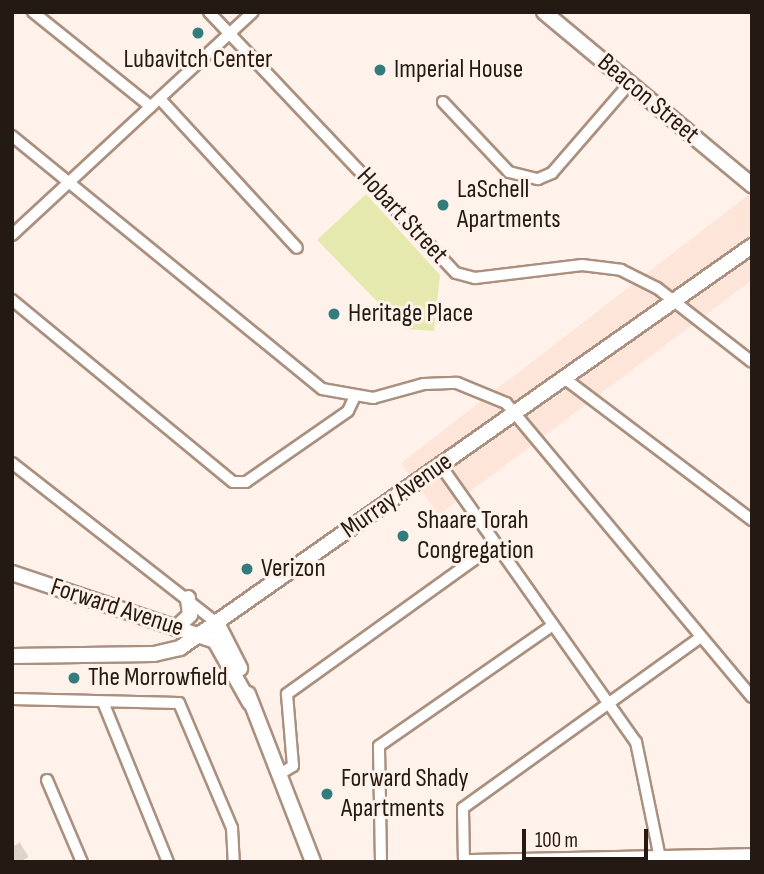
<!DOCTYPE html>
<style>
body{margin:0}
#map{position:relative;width:764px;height:874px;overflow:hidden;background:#fff2eb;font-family:"Sofia Sans Condensed",sans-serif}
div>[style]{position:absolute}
.built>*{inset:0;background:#fde6d9}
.green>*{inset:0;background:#e6e9ad}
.highway-tunnel>*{height:18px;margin-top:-9px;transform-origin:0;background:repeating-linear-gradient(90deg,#ded2cb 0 18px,transparent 0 27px)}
.roads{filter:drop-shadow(2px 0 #ab907f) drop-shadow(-2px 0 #ab907f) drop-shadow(0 2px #ab907f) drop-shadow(0 -2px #ab907f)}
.minor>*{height:10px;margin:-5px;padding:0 5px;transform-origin:5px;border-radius:5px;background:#fff}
.major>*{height:14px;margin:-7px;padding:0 7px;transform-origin:7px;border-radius:7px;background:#fff}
.dots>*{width:19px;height:19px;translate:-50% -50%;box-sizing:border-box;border:4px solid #fff2eb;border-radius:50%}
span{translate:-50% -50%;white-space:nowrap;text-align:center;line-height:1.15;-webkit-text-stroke:6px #fff2eb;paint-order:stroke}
.poi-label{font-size:26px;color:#241a13}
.left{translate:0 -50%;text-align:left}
.street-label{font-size:26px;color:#241a13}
.frame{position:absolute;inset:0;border:14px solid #241a13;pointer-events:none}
.scale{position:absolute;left:522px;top:829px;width:126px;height:32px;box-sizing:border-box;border:4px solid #241a13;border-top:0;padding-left:9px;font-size:21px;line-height:24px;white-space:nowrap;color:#241a13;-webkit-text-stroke:5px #fff2eb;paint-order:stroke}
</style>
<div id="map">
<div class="built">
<div style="clip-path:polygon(752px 192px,752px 280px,439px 515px,401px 463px)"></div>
</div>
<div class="green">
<div style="clip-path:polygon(366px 194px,440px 275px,434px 331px,404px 329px,317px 240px)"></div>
</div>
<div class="highway-tunnel">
<div style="left:12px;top:847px;width:17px;rotate:59deg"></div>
</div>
<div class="roads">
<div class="minor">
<div style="left:33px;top:12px;width:151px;rotate:38.8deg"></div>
<div style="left:209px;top:12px;width:359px;rotate:46.6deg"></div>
<div style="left:456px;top:273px;width:20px;rotate:15deg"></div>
<div style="left:475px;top:278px;width:108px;rotate:-6.9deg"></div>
<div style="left:582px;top:265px;width:39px;rotate:7deg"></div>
<div style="left:621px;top:270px;width:40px;rotate:26.6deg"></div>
<div style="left:657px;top:288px;width:120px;rotate:37.9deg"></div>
<div style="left:160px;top:99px;width:202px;rotate:47.4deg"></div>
<div style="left:443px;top:102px;width:96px;rotate:46.7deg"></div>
<div style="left:509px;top:172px;width:30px;rotate:14deg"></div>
<div style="left:538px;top:179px;width:15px;rotate:-23deg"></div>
<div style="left:552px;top:173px;width:119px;rotate:-49.1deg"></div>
<div style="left:12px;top:136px;width:400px;rotate:39.2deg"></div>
<div style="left:322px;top:389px;width:52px;rotate:10deg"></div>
<div style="left:373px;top:398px;width:53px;rotate:-15.4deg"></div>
<div style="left:424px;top:384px;width:33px;rotate:-2deg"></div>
<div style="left:457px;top:383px;width:53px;rotate:22.2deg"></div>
<div style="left:506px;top:403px;width:383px;rotate:50.1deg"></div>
<div style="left:12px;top:235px;width:328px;rotate:-42.8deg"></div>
<div style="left:12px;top:300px;width:286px;rotate:39.5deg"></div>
<div style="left:233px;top:482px;width:13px"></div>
<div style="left:246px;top:482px;width:124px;rotate:-34.8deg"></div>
<div style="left:348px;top:411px;width:14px;rotate:-65deg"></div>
<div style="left:564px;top:378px;width:236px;rotate:37.1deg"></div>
<div style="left:12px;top:463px;width:260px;rotate:38deg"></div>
<div style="left:441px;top:466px;width:338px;rotate:54.8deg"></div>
<div style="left:636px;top:742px;width:118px;rotate:78.3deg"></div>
<div style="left:12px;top:699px;width:167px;rotate:1.4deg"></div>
<div style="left:179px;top:703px;width:136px;rotate:67deg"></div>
<div style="left:232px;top:828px;width:34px;rotate:87deg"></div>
<div style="left:103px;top:702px;width:173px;rotate:67.9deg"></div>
<div style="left:278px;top:775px;width:17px;rotate:-31deg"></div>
<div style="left:293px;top:766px;width:72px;rotate:-94.8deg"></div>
<div style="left:287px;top:694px;width:257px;rotate:-35.7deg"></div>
<div style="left:47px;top:780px;width:89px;rotate:66.9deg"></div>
<div style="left:381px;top:862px;width:116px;rotate:-91deg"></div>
<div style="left:379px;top:746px;width:212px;rotate:-34.8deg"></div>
<div style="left:464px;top:862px;width:54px;rotate:-91.1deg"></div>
<div style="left:463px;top:808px;width:293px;rotate:-35.7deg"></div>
</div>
<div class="major">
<div style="left:544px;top:12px;width:271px;rotate:39.8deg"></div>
<div style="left:12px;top:573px;width:214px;rotate:18.5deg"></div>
<div style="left:215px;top:641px;width:71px;rotate:60.6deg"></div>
<div style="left:217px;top:623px;width:51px;rotate:62.9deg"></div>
<div style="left:176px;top:628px;width:19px;rotate:-43deg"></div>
<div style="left:190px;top:615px;width:17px;rotate:-97deg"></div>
<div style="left:12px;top:656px;width:142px;rotate:-0.8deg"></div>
<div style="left:154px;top:654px;width:27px;rotate:-13deg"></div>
<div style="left:180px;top:648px;width:699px;rotate:-35.1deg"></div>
<div style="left:248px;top:694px;width:180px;rotate:68.8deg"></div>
<div style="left:467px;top:862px;width:285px;rotate:-1.2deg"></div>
</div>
</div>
<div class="dots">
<div style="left:198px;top:33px;background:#337c7c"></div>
<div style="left:380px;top:70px;background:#337c7c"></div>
<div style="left:443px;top:205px;background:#337c7c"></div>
<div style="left:334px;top:314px;background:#337c7c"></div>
<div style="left:403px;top:536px;background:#337c7c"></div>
<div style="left:247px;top:569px;background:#337c7c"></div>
<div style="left:74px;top:678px;background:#337c7c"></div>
<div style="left:327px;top:794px;background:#337c7c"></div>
</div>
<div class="poi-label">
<span style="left:198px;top:60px">Lubavitch Center</span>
<span class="left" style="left:394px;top:70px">Imperial House</span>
<span class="left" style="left:457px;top:205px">LaSchell<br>Apartments</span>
<span class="left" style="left:348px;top:314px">Heritage Place</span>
<span class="left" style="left:417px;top:536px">Shaare Torah<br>Congregation</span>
<span class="left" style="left:261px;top:569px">Verizon</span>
<span class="left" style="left:88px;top:678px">The Morrowfield</span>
<span class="left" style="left:341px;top:794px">Forward Shady<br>Apartments</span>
</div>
<div class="street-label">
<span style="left:648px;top:99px;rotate:40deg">Beacon Street</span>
<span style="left:402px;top:216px;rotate:47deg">Hobart Street</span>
<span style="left:397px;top:496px;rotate:-35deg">Murray Avenue</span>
<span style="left:117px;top:608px;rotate:18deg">Forward Avenue</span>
</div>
<div class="frame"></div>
<div class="scale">100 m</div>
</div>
